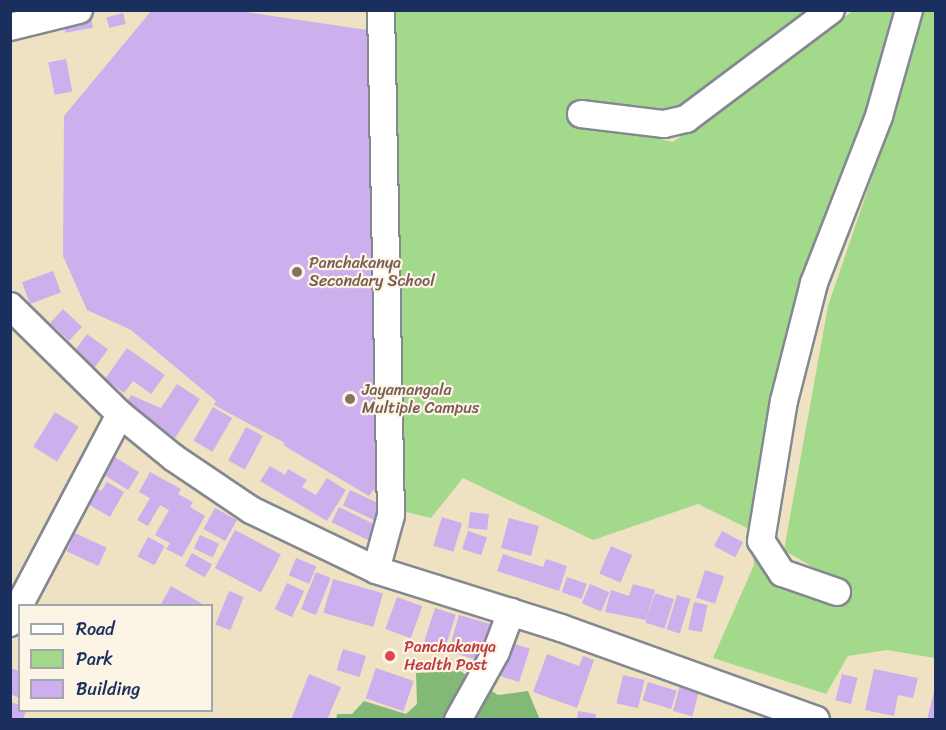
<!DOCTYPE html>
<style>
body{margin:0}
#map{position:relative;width:946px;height:730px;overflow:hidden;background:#eee2c2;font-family:Sriracha,sans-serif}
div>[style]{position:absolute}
.green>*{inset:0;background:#a3d98a}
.forest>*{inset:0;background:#82b976}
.building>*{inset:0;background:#cdafed;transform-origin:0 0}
.roads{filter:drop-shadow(2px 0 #848890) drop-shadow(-2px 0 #848890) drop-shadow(0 2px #848890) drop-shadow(0 -2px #848890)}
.minor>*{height:26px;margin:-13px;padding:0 13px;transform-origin:13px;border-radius:13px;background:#fff}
.dots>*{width:16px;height:16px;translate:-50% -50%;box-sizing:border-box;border:3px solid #fcf5e5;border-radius:50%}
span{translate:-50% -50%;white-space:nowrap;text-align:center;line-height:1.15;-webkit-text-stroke:4.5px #fcf5e5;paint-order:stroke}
.education-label{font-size:16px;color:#785e54}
.left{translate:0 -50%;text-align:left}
.health-label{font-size:16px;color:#be3a42}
.frame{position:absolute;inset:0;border:12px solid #1b2f5e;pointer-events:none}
.legend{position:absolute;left:18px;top:604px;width:195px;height:108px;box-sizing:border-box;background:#fcf5e5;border:2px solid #a2a6af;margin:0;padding:8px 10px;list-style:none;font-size:18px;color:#1b2f5e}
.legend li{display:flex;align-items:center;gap:12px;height:30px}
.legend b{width:30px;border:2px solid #a2a6af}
</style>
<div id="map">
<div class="green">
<div style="clip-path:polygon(393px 11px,814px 11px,677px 114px,579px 104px,569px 117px,673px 142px,853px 11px,902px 11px,755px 535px,774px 582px,837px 607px,850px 590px,784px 550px,828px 306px,886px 136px,921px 11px,935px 11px,935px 658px,887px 650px,848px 656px,826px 694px,713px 658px,754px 565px,749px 529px,698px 504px,593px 540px,463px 478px,431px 518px,406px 512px)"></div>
</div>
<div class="forest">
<div style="clip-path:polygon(460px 671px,498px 695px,528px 691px,540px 720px,336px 720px,337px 714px,352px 714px,364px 701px,406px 714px,417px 704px,416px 673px)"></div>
</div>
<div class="building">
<div style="clip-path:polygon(152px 10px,232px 10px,374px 31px,379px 493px,373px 490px,369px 496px,283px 445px,285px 443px,214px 405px,216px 401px,131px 330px,87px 310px,63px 256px,64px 116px)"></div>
<div style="left:123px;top:13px;width:11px;height:17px;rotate:75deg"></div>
<div style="left:91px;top:17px;width:11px;height:28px;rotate:80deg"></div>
<div style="left:66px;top:59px;width:33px;height:18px;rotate:79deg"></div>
<div style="left:53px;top:271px;width:23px;height:33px;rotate:70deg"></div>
<div style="left:63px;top:309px;width:26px;height:19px;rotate:43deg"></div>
<div style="left:87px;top:334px;width:26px;height:22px;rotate:36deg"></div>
<div style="clip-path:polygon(127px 348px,165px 375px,151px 394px,133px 381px,124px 393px,105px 379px)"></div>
<div style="clip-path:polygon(177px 384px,200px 399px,175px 438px,125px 405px,131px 395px,161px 408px)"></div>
<div style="left:213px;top:407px;width:22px;height:39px;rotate:30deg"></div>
<div style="left:55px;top:412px;width:28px;height:41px;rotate:32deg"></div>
<div style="left:246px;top:427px;width:19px;height:38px;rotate:28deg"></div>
<div style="left:107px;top:452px;width:38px;height:21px;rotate:32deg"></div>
<div style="clip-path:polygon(270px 466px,285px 475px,288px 469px,307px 480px,302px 487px,316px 495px,327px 478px,346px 490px,327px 521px,260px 481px)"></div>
<div style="clip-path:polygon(150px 472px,181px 489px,178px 494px,193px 502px,190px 507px,205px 516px,182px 557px,166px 549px,170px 543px,155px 535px,169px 510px,160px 505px,148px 526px,137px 520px,150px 498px,139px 492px)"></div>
<div style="clip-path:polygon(107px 482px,124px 492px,110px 517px,79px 499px,88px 484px,101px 491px)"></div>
<div style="left:350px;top:490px;width:42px;height:17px;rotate:25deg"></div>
<div style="left:339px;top:507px;width:48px;height:17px;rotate:26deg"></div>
<div style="left:215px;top:508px;width:25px;height:24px;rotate:29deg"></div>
<div style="left:470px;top:512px;width:19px;height:16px;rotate:6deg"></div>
<div style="left:442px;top:517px;width:21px;height:30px;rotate:17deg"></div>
<div style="left:509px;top:518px;width:31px;height:31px;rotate:15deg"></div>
<div style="left:235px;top:530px;width:52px;height:43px;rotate:28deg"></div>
<div style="left:468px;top:531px;width:20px;height:19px;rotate:18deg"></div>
<div style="left:722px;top:531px;width:24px;height:17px;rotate:28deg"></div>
<div style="left:75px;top:533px;width:35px;height:20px;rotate:25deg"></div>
<div style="left:200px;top:535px;width:21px;height:15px;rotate:25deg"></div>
<div style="left:148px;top:537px;width:19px;height:22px;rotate:28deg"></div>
<div style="left:611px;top:546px;width:23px;height:30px;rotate:23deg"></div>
<div style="left:192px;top:553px;width:23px;height:15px;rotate:29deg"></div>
<div style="clip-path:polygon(503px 554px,543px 567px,546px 559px,567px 566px,559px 591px,497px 571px)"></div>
<div style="left:296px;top:558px;width:22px;height:19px;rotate:22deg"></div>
<div style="left:705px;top:570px;width:20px;height:29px;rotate:18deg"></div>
<div style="left:316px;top:572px;width:16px;height:40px;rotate:22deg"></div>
<div style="left:567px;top:577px;width:21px;height:16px;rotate:19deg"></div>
<div style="left:333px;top:579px;width:52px;height:35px;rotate:16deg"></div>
<div style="left:287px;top:583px;width:19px;height:29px;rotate:25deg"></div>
<div style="left:590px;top:584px;width:21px;height:21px;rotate:23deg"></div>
<div style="clip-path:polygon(633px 584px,655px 590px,646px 620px,605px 612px,611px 590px,629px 596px)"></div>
<div style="clip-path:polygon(171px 586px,206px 606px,160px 606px)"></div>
<div style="left:229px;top:591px;width:16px;height:36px;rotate:22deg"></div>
<div style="left:655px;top:593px;width:20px;height:31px;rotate:18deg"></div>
<div style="left:677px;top:595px;width:14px;height:36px;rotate:17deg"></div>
<div style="left:397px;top:597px;width:27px;height:34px;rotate:20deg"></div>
<div style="left:694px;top:602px;width:14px;height:28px;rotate:12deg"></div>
<div style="left:435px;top:608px;width:22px;height:36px;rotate:18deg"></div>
<div style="left:459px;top:615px;width:41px;height:38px;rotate:16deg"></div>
<div style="left:509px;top:642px;width:22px;height:35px;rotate:18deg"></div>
<div style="left:343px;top:649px;width:24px;height:22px;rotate:17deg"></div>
<div style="clip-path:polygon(547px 654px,579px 666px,583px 656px,594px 660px,577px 708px,533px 692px)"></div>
<div style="clip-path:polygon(10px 668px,20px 671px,20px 698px,10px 694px)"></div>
<div style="left:376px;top:668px;width:40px;height:32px;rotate:19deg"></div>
<div style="clip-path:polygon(874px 669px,918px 678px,913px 698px,898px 695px,894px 716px,865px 710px)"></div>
<div style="clip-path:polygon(309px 674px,341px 687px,327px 720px,291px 720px)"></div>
<div style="left:842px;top:674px;width:16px;height:27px;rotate:14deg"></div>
<div style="left:623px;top:675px;width:22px;height:29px;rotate:13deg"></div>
<div style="left:648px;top:682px;width:30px;height:19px;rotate:17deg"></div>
<div style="left:680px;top:685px;width:20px;height:27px;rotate:15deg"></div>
<div style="clip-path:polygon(935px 687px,936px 720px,927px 720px)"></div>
<div style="clip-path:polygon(10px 702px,20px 705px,20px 710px,26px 710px,23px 720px,10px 720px)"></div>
<div style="clip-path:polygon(578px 711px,596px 714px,595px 720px,577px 720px)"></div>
</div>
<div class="roads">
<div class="minor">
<div style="left:10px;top:27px;width:71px;rotate:-13.8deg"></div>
<div style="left:581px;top:114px;width:84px;rotate:6.9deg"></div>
<div style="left:664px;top:124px;width:23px;rotate:-13deg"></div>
<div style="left:686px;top:119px;width:181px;rotate:-36.9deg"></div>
<div style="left:10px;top:306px;width:154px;rotate:44.5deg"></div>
<div style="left:120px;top:414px;width:70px;rotate:39.2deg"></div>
<div style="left:174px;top:458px;width:93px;rotate:34deg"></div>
<div style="left:251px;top:510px;width:139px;rotate:25.6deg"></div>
<div style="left:376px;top:570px;width:194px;rotate:17.4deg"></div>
<div style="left:561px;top:628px;width:271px;rotate:19.8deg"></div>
<div style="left:376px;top:570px;width:57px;rotate:-74.7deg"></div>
<div style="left:391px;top:515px;width:505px;rotate:-91.13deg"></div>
<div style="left:837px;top:592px;width:58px;rotate:-160.9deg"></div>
<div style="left:782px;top:573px;width:38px;rotate:-123deg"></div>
<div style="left:761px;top:541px;width:142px;rotate:-80.7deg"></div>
<div style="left:784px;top:401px;width:122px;rotate:-75.7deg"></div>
<div style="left:814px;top:283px;width:179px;rotate:-68.7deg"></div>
<div style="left:879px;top:116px;width:110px;rotate:-74.2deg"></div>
<div style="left:10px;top:623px;width:236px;rotate:-62.2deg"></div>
<div style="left:458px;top:720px;width:78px;rotate:-60.8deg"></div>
<div style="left:496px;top:652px;width:43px;rotate:-69.4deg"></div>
</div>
</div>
<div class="dots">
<div style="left:297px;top:272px;background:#8d6e63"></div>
<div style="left:350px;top:399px;background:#8d6e63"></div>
<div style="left:390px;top:656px;background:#e0444e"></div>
</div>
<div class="education-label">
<span class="left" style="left:309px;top:272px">Panchakanya<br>Secondary School</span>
<span class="left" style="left:362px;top:399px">Jayamangala<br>Multiple Campus</span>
</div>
<div class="health-label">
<span class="left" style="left:404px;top:656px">Panchakanya<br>Health Post</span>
</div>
<div class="frame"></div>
<ul class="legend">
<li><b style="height:8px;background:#fff"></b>Road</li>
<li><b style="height:16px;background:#a3d98a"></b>Park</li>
<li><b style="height:16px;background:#cdafed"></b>Building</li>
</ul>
</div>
